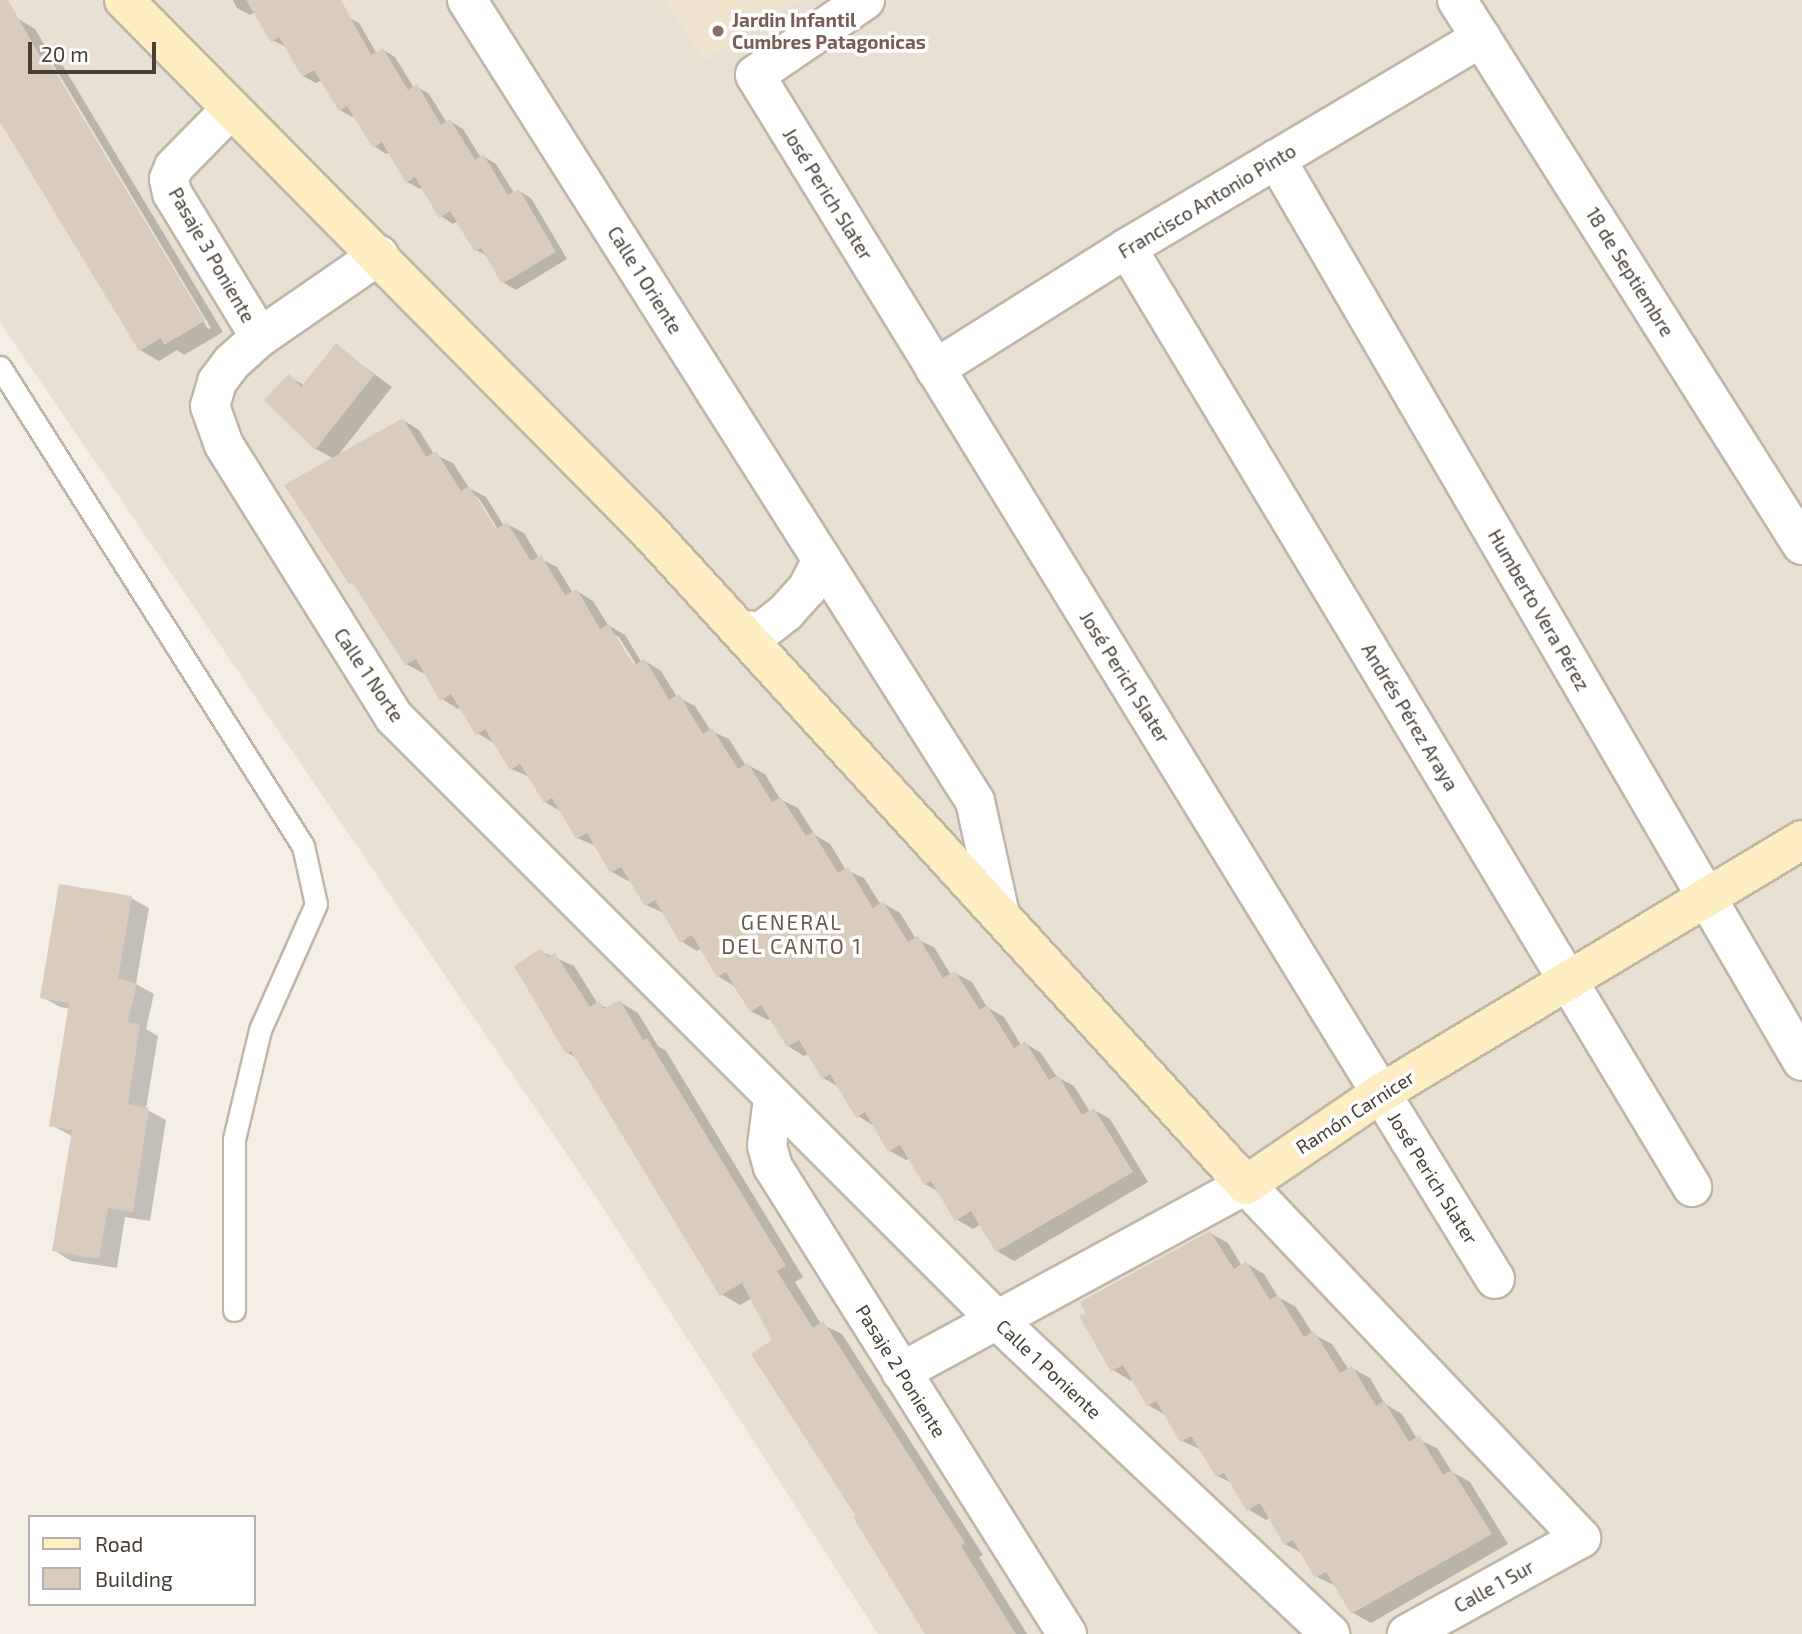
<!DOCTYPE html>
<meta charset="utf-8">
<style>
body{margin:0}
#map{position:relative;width:1802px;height:1634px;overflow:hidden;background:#f4eee5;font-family:"Exo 2",sans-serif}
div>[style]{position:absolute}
.residential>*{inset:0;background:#e8e0d2}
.education>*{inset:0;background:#eee3cd}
.shadow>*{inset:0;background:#0003}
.building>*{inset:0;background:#d9ccbc}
.roads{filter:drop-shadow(2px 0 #c0b6a6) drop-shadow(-2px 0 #c0b6a6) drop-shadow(0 2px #c0b6a6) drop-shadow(0 -2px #c0b6a6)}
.lane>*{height:21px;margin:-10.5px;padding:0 10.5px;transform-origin:10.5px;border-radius:10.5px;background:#fff}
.street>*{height:38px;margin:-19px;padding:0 19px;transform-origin:19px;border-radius:19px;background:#fff}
.secondary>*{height:38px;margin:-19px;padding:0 19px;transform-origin:19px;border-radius:19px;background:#ffeec3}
.dots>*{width:19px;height:19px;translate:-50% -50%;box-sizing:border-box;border:4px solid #fff;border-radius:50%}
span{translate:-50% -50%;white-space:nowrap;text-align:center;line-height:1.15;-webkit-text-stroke:7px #fff;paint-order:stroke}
.education-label{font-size:19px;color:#785e54;font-weight:700}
.left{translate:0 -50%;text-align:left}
.street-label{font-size:19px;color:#473e34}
.neighbourhood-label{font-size:21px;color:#6a5c4a;letter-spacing:2px}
.legend{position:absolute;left:28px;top:1515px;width:228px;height:91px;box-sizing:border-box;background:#fff;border:2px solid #b5b2ae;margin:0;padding:9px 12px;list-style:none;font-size:21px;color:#473e34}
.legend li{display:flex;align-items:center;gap:14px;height:35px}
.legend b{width:35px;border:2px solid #b5b2ae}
.scale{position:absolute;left:28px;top:42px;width:128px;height:32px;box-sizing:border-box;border:4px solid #473e34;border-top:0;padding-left:9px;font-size:21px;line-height:24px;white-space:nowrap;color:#473e34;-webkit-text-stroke:5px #fff;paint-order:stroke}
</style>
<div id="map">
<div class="residential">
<div style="clip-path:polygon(0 0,1802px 0,1802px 1634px,878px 1634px,598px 1200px,0 322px)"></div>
</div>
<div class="education">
<div style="clip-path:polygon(664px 0,801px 0,704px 61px)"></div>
</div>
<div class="shadow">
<div style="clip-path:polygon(233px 0,335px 0,346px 16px,359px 23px,377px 54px,383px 50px,395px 57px,414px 88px,417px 87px,429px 94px,447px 123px,450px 121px,463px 129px,481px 158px,483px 156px,496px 164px,514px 193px,519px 191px,531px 198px,567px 259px,516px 290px,504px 283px,489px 257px,476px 250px,458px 221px,453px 224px,441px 216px,423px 187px,420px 189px,407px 182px,390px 152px,386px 154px,374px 146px,355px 116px,352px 117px,340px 110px,322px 80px,316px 83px,303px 76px,286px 47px,272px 40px,255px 12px,250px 15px,237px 8px)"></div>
<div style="clip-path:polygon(evenodd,17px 18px,35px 29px,54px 61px,63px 66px,223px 332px,184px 355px,177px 350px,159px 361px,140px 350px,0 117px,0 21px,17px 18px,46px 59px,50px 59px,211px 328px,208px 329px,46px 59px)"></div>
<div style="clip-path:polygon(evenodd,336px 346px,392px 387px,336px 458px,403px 420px,419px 430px,434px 454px,453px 463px,469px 488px,486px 497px,504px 526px,507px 524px,524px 533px,539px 558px,557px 567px,573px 593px,577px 591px,593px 601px,608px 625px,625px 635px,642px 663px,645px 661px,661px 671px,677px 697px,695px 706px,711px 731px,729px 739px,746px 766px,748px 765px,765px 774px,780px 799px,798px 808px,815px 835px,830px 844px,846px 870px,864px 878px,881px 905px,883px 903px,900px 913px,916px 939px,934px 947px,951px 975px,955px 973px,972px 982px,987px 1007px,1004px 1017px,1021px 1045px,1025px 1043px,1041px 1053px,1057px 1077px,1074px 1086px,1090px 1112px,1094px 1110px,1110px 1119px,1148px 1182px,1014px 1261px,997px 1251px,981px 1224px,973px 1229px,956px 1219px,939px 1192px,925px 1184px,910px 1158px,906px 1160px,890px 1151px,874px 1126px,858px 1116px,841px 1088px,823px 1078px,809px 1053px,804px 1056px,788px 1046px,771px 1018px,768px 1020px,751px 1011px,734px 986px,718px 976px,701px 948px,697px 951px,681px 941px,664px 913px,646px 905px,631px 879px,628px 881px,612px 872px,596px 846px,577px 838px,562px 812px,545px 802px,530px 777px,511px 769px,494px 743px,477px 733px,461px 707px,458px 709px,442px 699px,425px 672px,423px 673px,406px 664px,357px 586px,350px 582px,334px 459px,316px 449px,266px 400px,289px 377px,304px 385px,336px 346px,474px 494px,480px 500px,502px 536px,499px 537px,474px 494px,336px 346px,613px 634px,619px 637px,641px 672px,638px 673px,613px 634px)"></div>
<div style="clip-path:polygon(131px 898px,149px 908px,136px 984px,154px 994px,146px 1029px,158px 1036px,146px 1109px,166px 1120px,150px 1221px,125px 1217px,117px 1268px,71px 1261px,54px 1250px,72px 1136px,51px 1125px,70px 1009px,60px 1007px,42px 997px)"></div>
<div style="clip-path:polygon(540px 951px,574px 966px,598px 1004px,609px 1009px,620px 1002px,638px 1013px,658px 1046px,666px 1051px,803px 1277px,795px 1282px,821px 1324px,842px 1334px,983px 1555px,979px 1557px,1027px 1634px,926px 1634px,907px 1597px,754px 1354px,775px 1341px,752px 1298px,740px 1305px,721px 1294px,577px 1058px,568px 1053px)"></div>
<div style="clip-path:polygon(1210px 1233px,1228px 1243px,1242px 1266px,1246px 1263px,1264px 1274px,1278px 1297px,1296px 1307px,1313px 1334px,1332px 1344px,1349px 1370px,1352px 1368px,1370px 1378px,1385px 1404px,1402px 1414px,1417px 1439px,1437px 1448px,1452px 1472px,1470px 1482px,1508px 1544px,1371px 1623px,1353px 1613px,1336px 1586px,1317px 1577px,1304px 1554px,1285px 1544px,1270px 1517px,1266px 1520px,1248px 1509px,1233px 1484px,1218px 1476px,1202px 1450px,1182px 1441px,1167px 1416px,1148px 1405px,1133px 1379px,1131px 1381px,1113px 1370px)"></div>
</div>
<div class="building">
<div style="clip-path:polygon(0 0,8px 0,40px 56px,44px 53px,205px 321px,164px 345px,161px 338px,139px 351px,0 122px)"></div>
<div style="clip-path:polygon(246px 0,341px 0,371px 55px,383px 48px,408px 90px,417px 84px,441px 125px,450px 119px,475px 160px,483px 154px,508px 195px,519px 189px,556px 252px,502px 284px,481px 248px,474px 251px,450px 211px,439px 218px,415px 177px,406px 183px,382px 142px,373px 148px,347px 106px,339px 111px,314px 70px,302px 77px,279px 37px,271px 42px)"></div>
<div style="clip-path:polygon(336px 343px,374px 375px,315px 450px,264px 400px,289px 374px,301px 387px)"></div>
<div style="clip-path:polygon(403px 418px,426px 457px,436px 451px,461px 491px,469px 486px,496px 529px,507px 522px,531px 561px,541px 555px,565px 595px,577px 589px,600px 629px,608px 624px,634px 665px,645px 659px,669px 700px,679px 694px,703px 734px,712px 728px,738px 769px,748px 763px,772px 802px,781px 797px,806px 836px,813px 832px,838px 873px,848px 867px,873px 908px,883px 901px,908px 942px,918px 936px,943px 978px,955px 971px,980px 1010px,987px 1005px,1014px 1048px,1025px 1041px,1049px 1080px,1058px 1075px,1082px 1115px,1094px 1108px,1133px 1172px,996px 1252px,971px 1211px,955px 1221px,931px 1181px,924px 1185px,900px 1145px,888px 1152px,865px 1112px,856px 1118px,830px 1074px,822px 1079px,799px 1040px,787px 1047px,761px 1005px,750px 1012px,726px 972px,717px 977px,692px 935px,680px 943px,655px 900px,645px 906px,621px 867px,610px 873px,587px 833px,576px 839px,552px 798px,544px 803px,520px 764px,510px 770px,485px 729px,476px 735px,451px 694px,440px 701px,416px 659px,405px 665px,352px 582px,349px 584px,284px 485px)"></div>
<div style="clip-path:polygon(59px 884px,132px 896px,118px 979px,137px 983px,128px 1022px,140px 1024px,128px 1104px,149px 1108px,133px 1212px,108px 1208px,99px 1259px,52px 1251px,72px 1130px,49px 1126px,69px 1003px,40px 998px)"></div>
<div style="clip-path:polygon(540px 949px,549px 957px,555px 953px,590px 1007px,599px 1001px,604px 1009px,620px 1000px,643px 1040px,647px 1038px,786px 1266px,777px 1271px,813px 1328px,823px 1321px,965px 1543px,961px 1546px,1016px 1634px,925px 1634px,853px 1517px,856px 1516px,751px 1354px,772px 1340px,742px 1283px,720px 1296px,571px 1051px,566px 1054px,514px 966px)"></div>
<div style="clip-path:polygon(1210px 1231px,1234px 1269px,1246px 1261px,1270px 1300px,1278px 1295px,1304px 1337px,1314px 1331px,1340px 1373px,1352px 1366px,1376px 1406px,1384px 1401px,1409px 1442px,1419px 1435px,1443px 1475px,1452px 1470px,1492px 1534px,1351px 1614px,1326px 1572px,1315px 1578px,1293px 1540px,1284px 1545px,1260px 1503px,1247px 1511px,1224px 1473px,1216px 1477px,1191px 1436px,1180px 1442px,1156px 1401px,1147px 1406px,1123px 1365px,1111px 1372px,1079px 1316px,1086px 1313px,1080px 1302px)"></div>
</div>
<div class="roads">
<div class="lane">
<div style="left:0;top:367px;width:567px;rotate:57.68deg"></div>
<div style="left:303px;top:846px;width:59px;rotate:77.4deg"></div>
<div style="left:316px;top:904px;width:138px;rotate:114deg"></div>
<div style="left:260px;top:1030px;width:112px;rotate:103.4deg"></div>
<div style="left:234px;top:1139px;width:171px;rotate:90deg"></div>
</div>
<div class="street">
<div style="left:467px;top:0;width:949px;rotate:57.62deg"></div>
<div style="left:975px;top:801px;width:117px;rotate:77.6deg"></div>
<div style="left:865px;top:0;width:133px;rotate:145.7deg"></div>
<div style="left:755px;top:75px;width:1413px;rotate:58.42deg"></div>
<div style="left:1457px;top:0;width:645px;rotate:57.67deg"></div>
<div style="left:230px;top:110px;width:80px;rotate:134.5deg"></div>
<div style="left:174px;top:167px;width:13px;rotate:113deg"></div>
<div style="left:169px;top:179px;width:14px;rotate:78deg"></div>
<div style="left:172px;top:193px;width:169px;rotate:58.6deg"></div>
<div style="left:1276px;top:159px;width:1044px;rotate:59.75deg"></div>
<div style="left:1127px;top:248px;width:1096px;rotate:58.96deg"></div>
<div style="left:379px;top:255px;width:145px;rotate:145.4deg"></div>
<div style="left:260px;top:337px;width:38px;rotate:138deg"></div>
<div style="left:232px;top:362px;width:25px;rotate:127deg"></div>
<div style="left:217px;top:382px;width:25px;rotate:106deg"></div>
<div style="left:210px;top:406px;width:41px;rotate:70.3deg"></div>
<div style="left:224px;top:445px;width:321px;rotate:58deg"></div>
<div style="left:394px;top:717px;width:853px;rotate:45deg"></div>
<div style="left:997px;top:1320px;width:458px;rotate:43.3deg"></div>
<div style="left:935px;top:369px;width:227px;rotate:-32.2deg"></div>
<div style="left:1127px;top:248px;width:412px;rotate:-30.7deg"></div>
<div style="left:740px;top:630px;width:22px;rotate:3deg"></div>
<div style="left:762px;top:631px;width:31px;rotate:-38deg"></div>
<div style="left:786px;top:612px;width:31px;rotate:-48deg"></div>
<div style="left:807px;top:589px;width:33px;rotate:-63deg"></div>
<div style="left:773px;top:1099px;width:47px;rotate:97.3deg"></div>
<div style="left:767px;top:1146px;width:22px;rotate:74deg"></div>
<div style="left:773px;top:1167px;width:552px;rotate:57.81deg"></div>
<div style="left:901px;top:1372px;width:392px;rotate:-28.5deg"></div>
<div style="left:1246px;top:1185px;width:487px;rotate:46.5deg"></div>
<div style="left:1581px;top:1538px;width:199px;rotate:151.1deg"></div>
</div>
<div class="secondary">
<div style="left:124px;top:0;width:745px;rotate:45.33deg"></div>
<div style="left:648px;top:530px;width:887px;rotate:47.6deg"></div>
<div style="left:1246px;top:1185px;width:163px;rotate:-34.3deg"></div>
<div style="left:1381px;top:1093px;width:491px;rotate:-31deg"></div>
</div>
</div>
<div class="dots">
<div style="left:718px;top:31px;background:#8d6e63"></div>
</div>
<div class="education-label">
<span class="left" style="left:732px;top:31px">Jardin Infantil<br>Cumbres Patagonicas</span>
</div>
<div class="street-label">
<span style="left:828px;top:194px;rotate:58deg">José Perich Slater</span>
<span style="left:1207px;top:201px;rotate:-31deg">Francisco Antonio Pinto</span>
<span style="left:212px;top:255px;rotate:60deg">Pasaje 3 Poniente</span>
<span style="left:1630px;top:272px;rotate:58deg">18 de Septiembre</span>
<span style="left:645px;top:280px;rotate:58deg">Calle 1 Oriente</span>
<span style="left:1539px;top:610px;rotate:60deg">Humberto Vera Pérez</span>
<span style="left:369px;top:675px;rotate:56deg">Calle 1 Norte</span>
<span style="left:1125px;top:677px;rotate:58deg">José Perich Slater</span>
<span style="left:1410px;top:717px;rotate:59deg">Andrés Pérez Araya</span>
<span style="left:1355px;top:1112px;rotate:-33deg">Ramón Carnicer</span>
<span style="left:1433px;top:1178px;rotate:58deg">José Perich Slater</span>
<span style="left:1049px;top:1369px;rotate:43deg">Calle 1 Poniente</span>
<span style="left:901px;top:1371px;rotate:58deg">Pasaje 2 Poniente</span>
<span style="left:1494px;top:1586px;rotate:-29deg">Calle 1 Sur</span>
</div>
<div class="neighbourhood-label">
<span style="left:792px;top:934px">GENERAL<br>DEL CANTO 1</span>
</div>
<ul class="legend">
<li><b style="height:9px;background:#ffeec3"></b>Road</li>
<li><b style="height:19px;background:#d9ccbc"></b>Building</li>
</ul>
<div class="scale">20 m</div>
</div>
